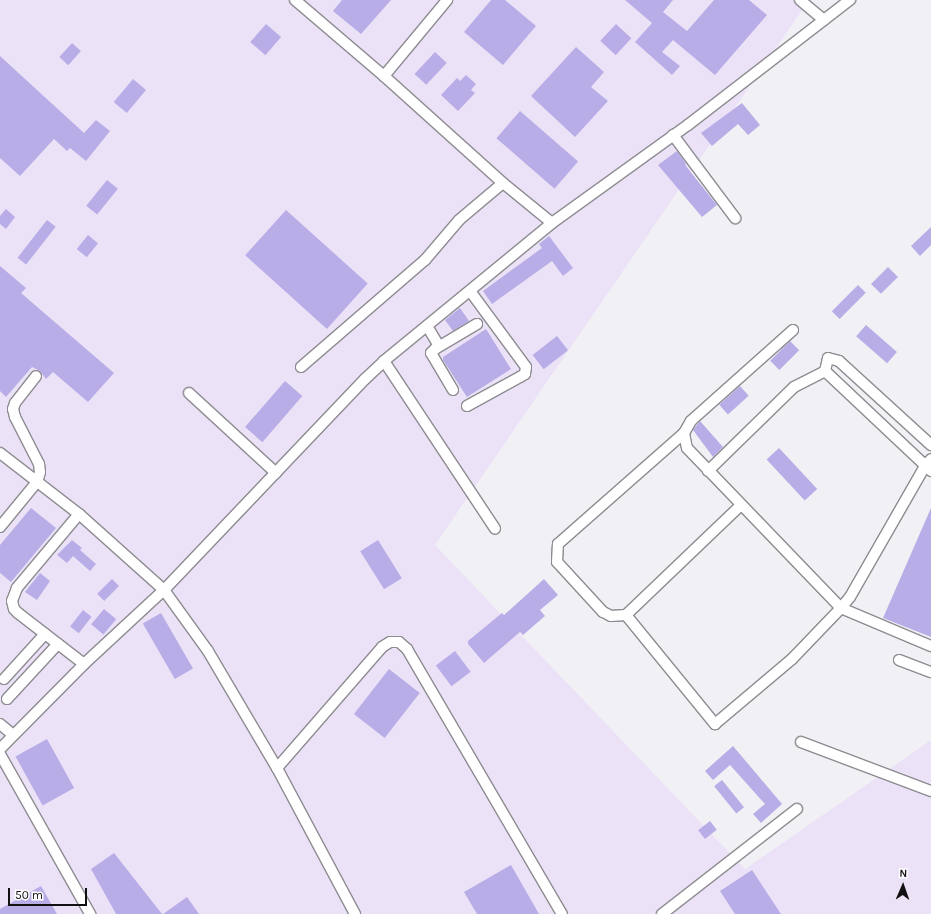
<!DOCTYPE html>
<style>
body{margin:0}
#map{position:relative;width:931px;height:914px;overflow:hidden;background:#f1f0f5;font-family:Karla,sans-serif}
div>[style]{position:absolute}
.industrial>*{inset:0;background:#ece2f7}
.building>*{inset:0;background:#b9ade7;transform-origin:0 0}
.roads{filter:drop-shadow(1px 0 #8d8c91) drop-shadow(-1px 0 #8d8c91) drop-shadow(0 1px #8d8c91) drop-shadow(0 -1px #8d8c91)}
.minor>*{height:10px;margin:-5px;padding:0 5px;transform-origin:5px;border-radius:5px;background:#fff}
span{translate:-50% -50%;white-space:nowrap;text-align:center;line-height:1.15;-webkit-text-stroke:3px #fefeff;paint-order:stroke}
.north{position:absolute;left:883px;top:866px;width:40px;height:40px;-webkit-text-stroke:3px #fefeff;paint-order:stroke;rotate:2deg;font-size:11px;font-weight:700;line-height:16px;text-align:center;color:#111113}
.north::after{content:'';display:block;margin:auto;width:14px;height:18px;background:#111113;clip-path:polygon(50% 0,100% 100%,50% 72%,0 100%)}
.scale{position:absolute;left:8px;top:888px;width:79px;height:18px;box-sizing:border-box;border:2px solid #111113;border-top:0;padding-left:5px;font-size:12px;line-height:14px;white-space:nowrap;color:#111113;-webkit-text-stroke:3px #fefeff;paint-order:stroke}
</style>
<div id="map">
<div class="industrial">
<div style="clip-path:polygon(0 0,809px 0,435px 545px,745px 869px,931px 740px,931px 914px,0 914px)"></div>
</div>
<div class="building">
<div style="clip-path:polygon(342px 0,391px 0,361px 34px,333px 11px)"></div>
<div style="clip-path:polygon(491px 0,505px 0,536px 26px,503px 65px,464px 32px)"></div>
<div style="clip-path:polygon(625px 0,673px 0,663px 12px,687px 31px,714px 0,749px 0,767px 15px,715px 75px,673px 40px,662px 52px,680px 66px,672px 75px,635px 42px,652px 23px)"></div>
<div style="left:266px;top:24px;width:20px;height:24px;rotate:41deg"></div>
<div style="left:616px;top:24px;width:21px;height:23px;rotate:43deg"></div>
<div style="left:72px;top:43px;width:12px;height:19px;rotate:42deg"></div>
<div style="clip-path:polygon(576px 47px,604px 72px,591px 87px,608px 101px,575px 137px,531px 96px)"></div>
<div style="left:435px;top:52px;width:16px;height:30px;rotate:43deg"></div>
<div style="clip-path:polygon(0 56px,84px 133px,96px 120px,110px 131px,86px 161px,70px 148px,67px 151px,54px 139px,20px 176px,0 158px)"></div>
<div style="clip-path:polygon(466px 75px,476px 84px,471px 90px,475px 93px,458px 111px,441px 95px,457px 78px,460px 81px)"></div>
<div style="left:133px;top:79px;width:17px;height:30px;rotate:40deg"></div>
<div style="clip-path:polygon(742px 103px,760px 125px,748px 135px,738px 124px,712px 146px,701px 133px)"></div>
<div style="left:520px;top:111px;width:77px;height:36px;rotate:41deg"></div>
<div style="clip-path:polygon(677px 151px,686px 164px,685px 165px,717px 205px,702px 217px,658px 165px)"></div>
<div style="left:107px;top:180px;width:14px;height:33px;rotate:39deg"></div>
<div style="clip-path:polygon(6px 209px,15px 217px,6px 229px,0 224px,0 216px)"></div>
<div style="left:286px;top:210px;width:110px;height:61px;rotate:42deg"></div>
<div style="left:47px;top:220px;width:11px;height:48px;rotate:38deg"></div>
<div style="clip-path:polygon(931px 227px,931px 245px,920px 256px,911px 246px)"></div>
<div style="left:88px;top:235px;width:13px;height:18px;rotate:39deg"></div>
<div style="clip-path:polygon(549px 236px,573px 268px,563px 276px,552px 261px,492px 304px,483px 291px,542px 248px,539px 244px)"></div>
<div style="clip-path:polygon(0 266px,26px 288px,21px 293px,114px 373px,88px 402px,53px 372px,46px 379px,40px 371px,32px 367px,6px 397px,0 391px)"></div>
<div style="left:888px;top:267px;width:14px;height:24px;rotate:45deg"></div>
<div style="left:858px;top:285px;width:11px;height:37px;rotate:45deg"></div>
<div style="clip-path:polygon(460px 308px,469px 321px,453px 331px,445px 320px)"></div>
<div style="left:866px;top:325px;width:41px;height:15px;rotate:41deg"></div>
<div style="clip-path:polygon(486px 329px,511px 369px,467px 397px,443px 360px,443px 357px)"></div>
<div style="left:557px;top:336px;width:18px;height:31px;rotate:52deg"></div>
<div style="left:790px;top:341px;width:13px;height:28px;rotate:45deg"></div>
<div style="left:285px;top:381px;width:23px;height:61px;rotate:41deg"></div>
<div style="left:740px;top:386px;width:13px;height:28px;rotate:48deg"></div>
<div style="clip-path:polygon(700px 421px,723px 447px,713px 457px,693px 430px)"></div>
<div style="left:779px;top:448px;width:56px;height:17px;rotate:47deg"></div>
<div style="clip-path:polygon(31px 508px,56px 528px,11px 582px,0 573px,0 545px)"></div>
<div style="clip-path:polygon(931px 508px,931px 637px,883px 618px)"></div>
<div style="clip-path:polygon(72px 540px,82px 548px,80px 550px,96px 564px,90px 571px,73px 556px,67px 563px,57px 555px)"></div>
<div style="left:378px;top:540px;width:45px;height:21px;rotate:58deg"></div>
<div style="clip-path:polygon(40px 573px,50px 581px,37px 600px,25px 592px)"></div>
<div style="left:112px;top:579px;width:10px;height:21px;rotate:45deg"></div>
<div style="clip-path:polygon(544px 579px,558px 595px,540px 610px,545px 616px,523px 635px,520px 632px,484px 663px,468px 644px,468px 641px,502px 613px,504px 615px)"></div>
<div style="left:104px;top:609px;width:16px;height:20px;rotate:40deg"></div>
<div style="left:83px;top:610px;width:11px;height:21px;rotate:38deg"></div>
<div style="left:161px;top:613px;width:64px;height:21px;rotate:60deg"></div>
<div style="left:455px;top:651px;width:26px;height:24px;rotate:53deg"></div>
<div style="left:389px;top:669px;width:39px;height:57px;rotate:38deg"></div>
<div style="left:47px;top:739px;width:56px;height:36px;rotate:61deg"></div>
<div style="clip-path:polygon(733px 746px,782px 804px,761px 823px,753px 814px,765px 804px,730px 765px,713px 780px,705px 771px)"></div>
<div style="left:722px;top:780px;width:35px;height:10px;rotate:51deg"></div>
<div style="left:710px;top:821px;width:11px;height:15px;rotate:52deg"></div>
<div style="clip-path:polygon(114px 853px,162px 914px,116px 914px,91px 869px)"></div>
<div style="clip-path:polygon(511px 865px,539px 914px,477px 914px,464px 892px)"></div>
<div style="clip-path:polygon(752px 870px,781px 914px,735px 914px,720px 891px)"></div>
<div style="clip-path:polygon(41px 886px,57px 914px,0 914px,0 909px)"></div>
<div style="clip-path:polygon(187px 897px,199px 914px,163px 914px)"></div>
</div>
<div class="roads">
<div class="minor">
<div style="left:295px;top:0;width:117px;rotate:40.5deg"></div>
<div style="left:384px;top:76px;width:160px;rotate:42deg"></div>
<div style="left:503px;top:183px;width:63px;rotate:39.2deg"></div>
<div style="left:800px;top:0;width:31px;rotate:40deg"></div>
<div style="left:384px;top:76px;width:99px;rotate:-50.3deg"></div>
<div style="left:673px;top:135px;width:104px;rotate:53.2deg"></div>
<div style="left:427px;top:326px;width:23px;rotate:59deg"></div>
<div style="left:793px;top:330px;width:137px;rotate:138.3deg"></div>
<div style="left:691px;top:421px;width:14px;rotate:120deg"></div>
<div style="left:684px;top:433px;width:15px;rotate:79deg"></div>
<div style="left:687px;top:448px;width:222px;rotate:46.1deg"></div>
<div style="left:841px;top:608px;width:98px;rotate:22.9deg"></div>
<div style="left:384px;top:361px;width:201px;rotate:56.5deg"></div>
<div style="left:301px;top:367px;width:164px;rotate:-40.8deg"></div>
<div style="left:425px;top:260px;width:52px;rotate:-49.6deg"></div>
<div style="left:459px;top:220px;width:57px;rotate:-40.1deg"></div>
<div style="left:825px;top:371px;width:146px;rotate:43.3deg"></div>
<div style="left:453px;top:390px;width:43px;rotate:-120.7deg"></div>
<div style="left:431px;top:353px;width:6px;rotate:-45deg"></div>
<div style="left:435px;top:349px;width:49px;rotate:-30.8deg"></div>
<div style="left:189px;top:393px;width:118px;rotate:42.6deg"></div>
<div style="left:467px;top:406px;width:60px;rotate:-28.7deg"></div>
<div style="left:520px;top:377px;width:6px;rotate:-31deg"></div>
<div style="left:525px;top:374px;width:7px;rotate:-82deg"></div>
<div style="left:526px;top:367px;width:94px;rotate:-126.4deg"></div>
<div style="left:0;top:453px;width:100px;rotate:37.7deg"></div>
<div style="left:79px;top:514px;width:114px;rotate:41.8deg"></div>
<div style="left:164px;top:590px;width:75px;rotate:54.2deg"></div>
<div style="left:208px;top:651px;width:136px;rotate:59.5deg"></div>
<div style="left:277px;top:768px;width:166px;rotate:61.9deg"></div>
<div style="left:708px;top:471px;width:120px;rotate:-44.3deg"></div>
<div style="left:794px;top:387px;width:35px;rotate:-27deg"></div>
<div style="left:825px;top:371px;width:13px;rotate:-77deg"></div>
<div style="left:828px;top:358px;width:11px;rotate:15deg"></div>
<div style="left:839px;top:361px;width:125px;rotate:42.4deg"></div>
<div style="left:741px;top:505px;width:159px;rotate:136.3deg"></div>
<div style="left:626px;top:615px;width:141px;rotate:50.8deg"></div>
<div style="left:715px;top:724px;width:101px;rotate:-40.2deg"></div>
<div style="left:792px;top:659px;width:71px;rotate:-46.1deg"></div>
<div style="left:841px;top:608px;width:14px;rotate:-51deg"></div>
<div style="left:850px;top:597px;width:151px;rotate:-60.2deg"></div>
<div style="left:925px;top:466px;width:9px;rotate:-49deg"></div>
<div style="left:79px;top:514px;width:97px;rotate:130deg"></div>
<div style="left:17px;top:588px;width:14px;rotate:111deg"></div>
<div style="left:12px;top:601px;width:8px;rotate:76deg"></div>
<div style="left:14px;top:609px;width:6px;rotate:45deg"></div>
<div style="left:18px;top:613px;width:83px;rotate:37.7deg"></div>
<div style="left:0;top:527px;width:58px;rotate:-50.6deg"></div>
<div style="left:37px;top:482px;width:10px;rotate:-73deg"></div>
<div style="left:40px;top:472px;width:8px;rotate:-97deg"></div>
<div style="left:39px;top:464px;width:53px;rotate:-117.1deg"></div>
<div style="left:15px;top:417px;width:8px;rotate:-104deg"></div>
<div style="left:13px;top:409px;width:6px;rotate:-72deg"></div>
<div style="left:15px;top:403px;width:34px;rotate:-52deg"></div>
<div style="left:626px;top:615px;width:15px;rotate:176deg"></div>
<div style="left:611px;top:616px;width:9px;rotate:-153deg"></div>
<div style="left:603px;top:612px;width:68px;rotate:-132.6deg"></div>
<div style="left:557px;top:562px;width:18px;rotate:-87deg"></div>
<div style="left:558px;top:544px;width:168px;rotate:-41.4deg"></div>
<div style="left:899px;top:660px;width:34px;rotate:21deg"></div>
<div style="left:4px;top:679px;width:61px;rotate:-47.7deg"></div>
<div style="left:7px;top:699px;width:75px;rotate:-47.2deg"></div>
<div style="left:0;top:724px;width:17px;rotate:40deg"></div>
<div style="left:801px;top:742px;width:139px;rotate:20.7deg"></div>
<div style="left:0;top:749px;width:120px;rotate:-45.3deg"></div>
<div style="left:84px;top:664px;width:109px;rotate:-42.8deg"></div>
<div style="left:164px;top:590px;width:291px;rotate:-46.4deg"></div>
<div style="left:365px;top:379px;width:26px;rotate:-43deg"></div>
<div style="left:384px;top:361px;width:217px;rotate:-39.4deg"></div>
<div style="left:552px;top:223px;width:168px;rotate:-35.8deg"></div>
<div style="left:688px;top:125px;width:205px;rotate:-37.7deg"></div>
<div style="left:0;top:754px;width:184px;rotate:60.6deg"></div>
<div style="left:277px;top:768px;width:160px;rotate:-49deg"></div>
<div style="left:382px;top:647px;width:9px;rotate:-32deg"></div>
<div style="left:390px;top:642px;width:9px"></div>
<div style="left:399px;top:642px;width:11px;rotate:41deg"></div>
<div style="left:407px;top:649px;width:307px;rotate:59.7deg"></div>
<div style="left:662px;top:914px;width:171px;rotate:-37.9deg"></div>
</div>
</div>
<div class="north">N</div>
<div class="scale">50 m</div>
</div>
